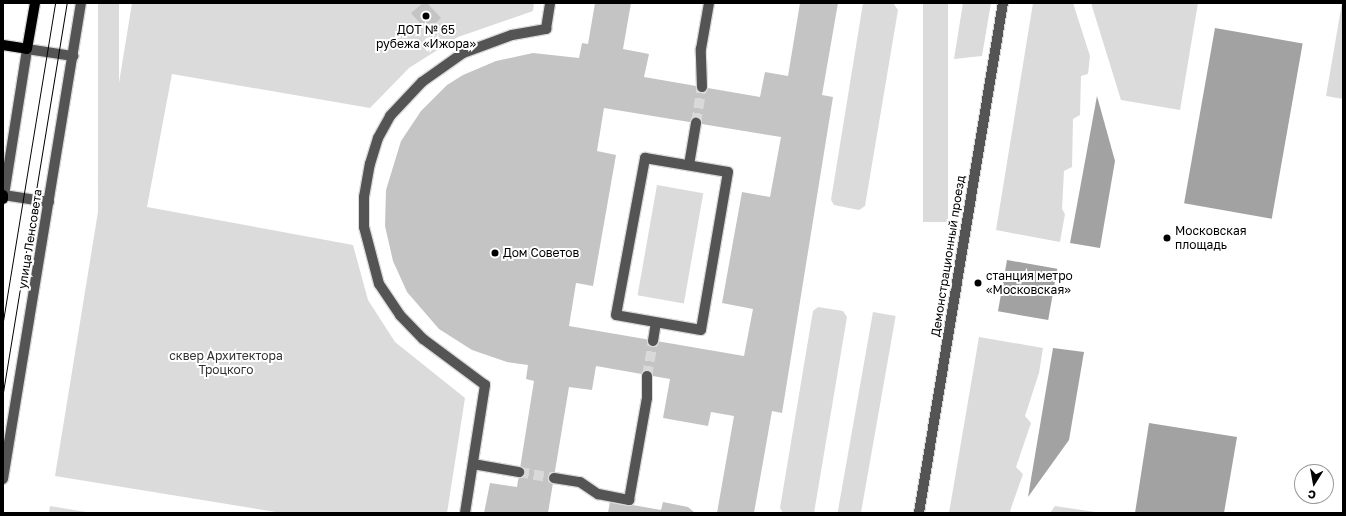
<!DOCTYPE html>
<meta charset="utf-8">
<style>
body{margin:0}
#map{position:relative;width:1346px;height:516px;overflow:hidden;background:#fff;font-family:"Golos Text",sans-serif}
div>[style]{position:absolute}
.green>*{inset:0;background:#dbdbdb;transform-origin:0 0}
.water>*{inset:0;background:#a2a2a2;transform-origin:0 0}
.building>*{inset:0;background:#c4c4c4}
.minor-tunnel>*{height:10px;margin-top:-5px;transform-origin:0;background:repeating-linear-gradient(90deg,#d9d9d9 0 10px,transparent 0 15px)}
.roads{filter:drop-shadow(1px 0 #dbdbdb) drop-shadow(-1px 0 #dbdbdb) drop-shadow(0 1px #dbdbdb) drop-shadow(0 -1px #dbdbdb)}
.minor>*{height:10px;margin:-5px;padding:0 5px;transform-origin:5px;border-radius:5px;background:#545454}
.major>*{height:10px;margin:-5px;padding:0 5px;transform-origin:5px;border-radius:5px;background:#000}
.tram>*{height:1px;margin:-0.5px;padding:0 0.5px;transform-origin:0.5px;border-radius:0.5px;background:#000}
.dots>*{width:11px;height:11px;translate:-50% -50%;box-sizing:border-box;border:2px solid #fff;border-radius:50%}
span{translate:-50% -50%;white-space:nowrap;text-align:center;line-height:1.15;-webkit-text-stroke:4px #fff;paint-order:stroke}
.poi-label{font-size:12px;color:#000}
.left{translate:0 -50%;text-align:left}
.street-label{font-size:12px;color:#000}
.park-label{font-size:12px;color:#323232}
.frame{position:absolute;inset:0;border:4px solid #000;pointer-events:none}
.north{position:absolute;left:1294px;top:464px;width:40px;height:40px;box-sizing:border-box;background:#fff;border:1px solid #999;border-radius:50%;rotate:191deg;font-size:11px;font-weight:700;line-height:16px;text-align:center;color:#000}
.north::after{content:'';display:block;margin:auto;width:14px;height:18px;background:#000;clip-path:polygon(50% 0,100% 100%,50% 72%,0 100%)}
</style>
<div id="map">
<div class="green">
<div style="left:98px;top:3px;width:21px;height:474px"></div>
<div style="clip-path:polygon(132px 3px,534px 3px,533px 11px,458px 37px,409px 68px,370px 108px,172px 74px,147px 207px,353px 245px,368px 300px,395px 342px,465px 398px,447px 513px,282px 513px,55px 476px)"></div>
<div style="clip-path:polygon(863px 3px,893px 3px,898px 10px,865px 206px,859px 210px,834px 205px,831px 200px)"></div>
<div style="left:923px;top:3px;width:25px;height:219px"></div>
<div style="clip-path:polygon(963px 3px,991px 3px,982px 56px,954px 59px)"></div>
<div style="clip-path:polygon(1033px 3px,1073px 3px,1090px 56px,1088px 74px,1081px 76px,1080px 115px,1073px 119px,1072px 167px,1064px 171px,1062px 209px,1065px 214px,1060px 242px,996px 230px)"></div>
<div style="clip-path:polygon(1091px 3px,1198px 3px,1180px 110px,1121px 100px)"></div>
<div style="clip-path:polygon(1342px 3px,1343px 3px,1343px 99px,1326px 96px)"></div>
<div style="left:657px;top:185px;width:47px;height:112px;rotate:10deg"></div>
<div style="clip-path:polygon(818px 307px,843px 311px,847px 317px,814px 513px,783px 513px,780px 508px,813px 311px)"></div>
<div style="left:873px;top:312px;width:23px;height:204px;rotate:10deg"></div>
<div style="clip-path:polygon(979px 337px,1043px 348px,1039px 373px,1025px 416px,1031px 423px,1016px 467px,1023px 474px,1010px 511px,1013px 513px,949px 513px)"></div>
<div style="clip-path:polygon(50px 506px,92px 513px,49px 513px)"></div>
<div style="clip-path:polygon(1055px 506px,1102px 513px,1050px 513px)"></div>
</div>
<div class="water">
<div style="left:1215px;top:28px;width:89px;height:178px;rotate:10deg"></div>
<div style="clip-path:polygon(1097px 96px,1115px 161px,1100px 248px,1070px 243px)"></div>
<div style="left:1007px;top:260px;width:51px;height:52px;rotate:10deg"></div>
<div style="clip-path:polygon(1053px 348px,1084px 352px,1069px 440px,1028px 497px)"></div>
<div style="clip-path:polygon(1149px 423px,1237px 437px,1224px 513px,1135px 513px)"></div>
</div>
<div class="building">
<div style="clip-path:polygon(423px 3px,427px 3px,441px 18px,427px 31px,411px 13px)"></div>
<div style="clip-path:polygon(evenodd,595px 3px,631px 3px,623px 49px,649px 54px,644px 77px,760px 97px,765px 72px,788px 76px,800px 3px,838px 3px,822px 95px,833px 97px,782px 413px,772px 411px,754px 513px,717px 513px,734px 416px,711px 412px,708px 426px,663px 418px,670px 379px,596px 366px,592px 390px,569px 387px,548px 513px,484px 513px,490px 483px,517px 487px,534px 381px,526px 379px,528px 365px,507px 362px,472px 350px,439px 329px,407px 292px,393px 261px,385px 226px,386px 190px,401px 141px,421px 111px,447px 85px,463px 75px,496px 61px,533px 53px,579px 58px,582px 43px,588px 44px,595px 3px,604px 108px,781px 137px,770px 197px,742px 192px,722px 303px,753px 309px,744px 356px,569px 326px,576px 283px,593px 286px,616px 155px,597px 151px,604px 108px)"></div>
<div style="clip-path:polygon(610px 501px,661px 510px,663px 502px,688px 507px,695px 513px,608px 513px)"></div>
</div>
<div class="minor-tunnel">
<div style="left:696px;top:123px;width:36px;rotate:-81deg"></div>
<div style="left:647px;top:376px;width:36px;rotate:-80deg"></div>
<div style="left:519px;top:472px;width:36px;rotate:10deg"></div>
</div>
<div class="roads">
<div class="minor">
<div style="left:702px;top:87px;width:38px;rotate:-92deg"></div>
<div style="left:701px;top:49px;width:47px;rotate:-80.1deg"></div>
<div style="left:645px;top:158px;width:84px;rotate:9.6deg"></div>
<div style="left:728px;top:172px;width:160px;rotate:99.7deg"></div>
<div style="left:701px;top:330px;width:86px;rotate:-170deg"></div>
<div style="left:616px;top:315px;width:160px;rotate:-79.5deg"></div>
<div style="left:689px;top:165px;width:43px;rotate:-80.5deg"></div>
<div style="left:49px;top:202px;width:46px;rotate:-171.2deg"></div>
<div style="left:4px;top:195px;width:148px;rotate:-81deg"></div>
<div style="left:27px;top:49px;width:47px;rotate:8.7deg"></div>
<div style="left:653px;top:341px;width:18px;rotate:-81deg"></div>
<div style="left:473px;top:464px;width:47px;rotate:9.9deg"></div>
<div style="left:554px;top:478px;width:26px;rotate:9deg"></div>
<div style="left:580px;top:482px;width:22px;rotate:34deg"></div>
<div style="left:598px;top:494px;width:32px;rotate:11deg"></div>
<div style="left:629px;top:500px;width:104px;rotate:-80deg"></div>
<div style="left:647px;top:398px;width:22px;rotate:-90deg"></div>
<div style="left:3px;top:479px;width:482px;rotate:-80.7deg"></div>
<div style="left:465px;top:513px;width:130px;rotate:-81.1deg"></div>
<div style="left:485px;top:385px;width:77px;rotate:-143.4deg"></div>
<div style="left:423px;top:339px;width:33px;rotate:-134deg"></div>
<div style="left:400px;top:315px;width:37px;rotate:-124deg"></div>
<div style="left:379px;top:284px;width:59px;rotate:-104.7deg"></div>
<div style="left:364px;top:227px;width:30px;rotate:-90deg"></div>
<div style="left:364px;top:197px;width:34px;rotate:-80deg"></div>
<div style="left:370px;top:164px;width:27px;rotate:-73deg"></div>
<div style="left:378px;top:138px;width:25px;rotate:-61deg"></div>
<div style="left:390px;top:116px;width:47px;rotate:-46.7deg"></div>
<div style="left:422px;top:82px;width:50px;rotate:-35.3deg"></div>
<div style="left:463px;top:53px;width:52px;rotate:-20.2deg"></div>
<div style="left:512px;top:35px;width:35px;rotate:-10deg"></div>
<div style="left:546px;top:29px;width:26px;rotate:-81deg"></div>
<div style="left:919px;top:513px;width:517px;rotate:-80.65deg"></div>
</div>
<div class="major">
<div style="left:3px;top:45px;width:24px;rotate:9deg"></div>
<div style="left:27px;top:49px;width:47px;rotate:-80.1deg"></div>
<div style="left:3px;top:195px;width:4px;rotate:90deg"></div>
</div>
</div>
<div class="tram">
<div style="left:3px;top:321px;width:322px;rotate:-80.7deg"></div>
<div style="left:3px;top:392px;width:394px;rotate:-80.7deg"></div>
</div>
<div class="dots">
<div style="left:426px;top:16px;background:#000"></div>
<div style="left:1167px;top:238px;background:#000"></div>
<div style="left:495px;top:253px;background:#000"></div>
<div style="left:978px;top:283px;background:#000"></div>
</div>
<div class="poi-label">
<span style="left:426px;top:37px">ДОТ № 65<br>рубежа «Ижора»</span>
<span class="left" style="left:1175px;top:238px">Московская<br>площадь</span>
<span class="left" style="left:503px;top:253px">Дом Советов</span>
<span class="left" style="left:986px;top:283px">станция метро<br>«Московская»</span>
</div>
<div class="street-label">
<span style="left:30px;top:239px;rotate:-81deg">улица Ленсовета</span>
<span style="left:948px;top:256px;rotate:-81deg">Демонстрационный проезд</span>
</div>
<div class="park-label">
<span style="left:226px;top:363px">сквер Архитектора<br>Троцкого</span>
</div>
<div class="frame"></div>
<div class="north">С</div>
</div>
